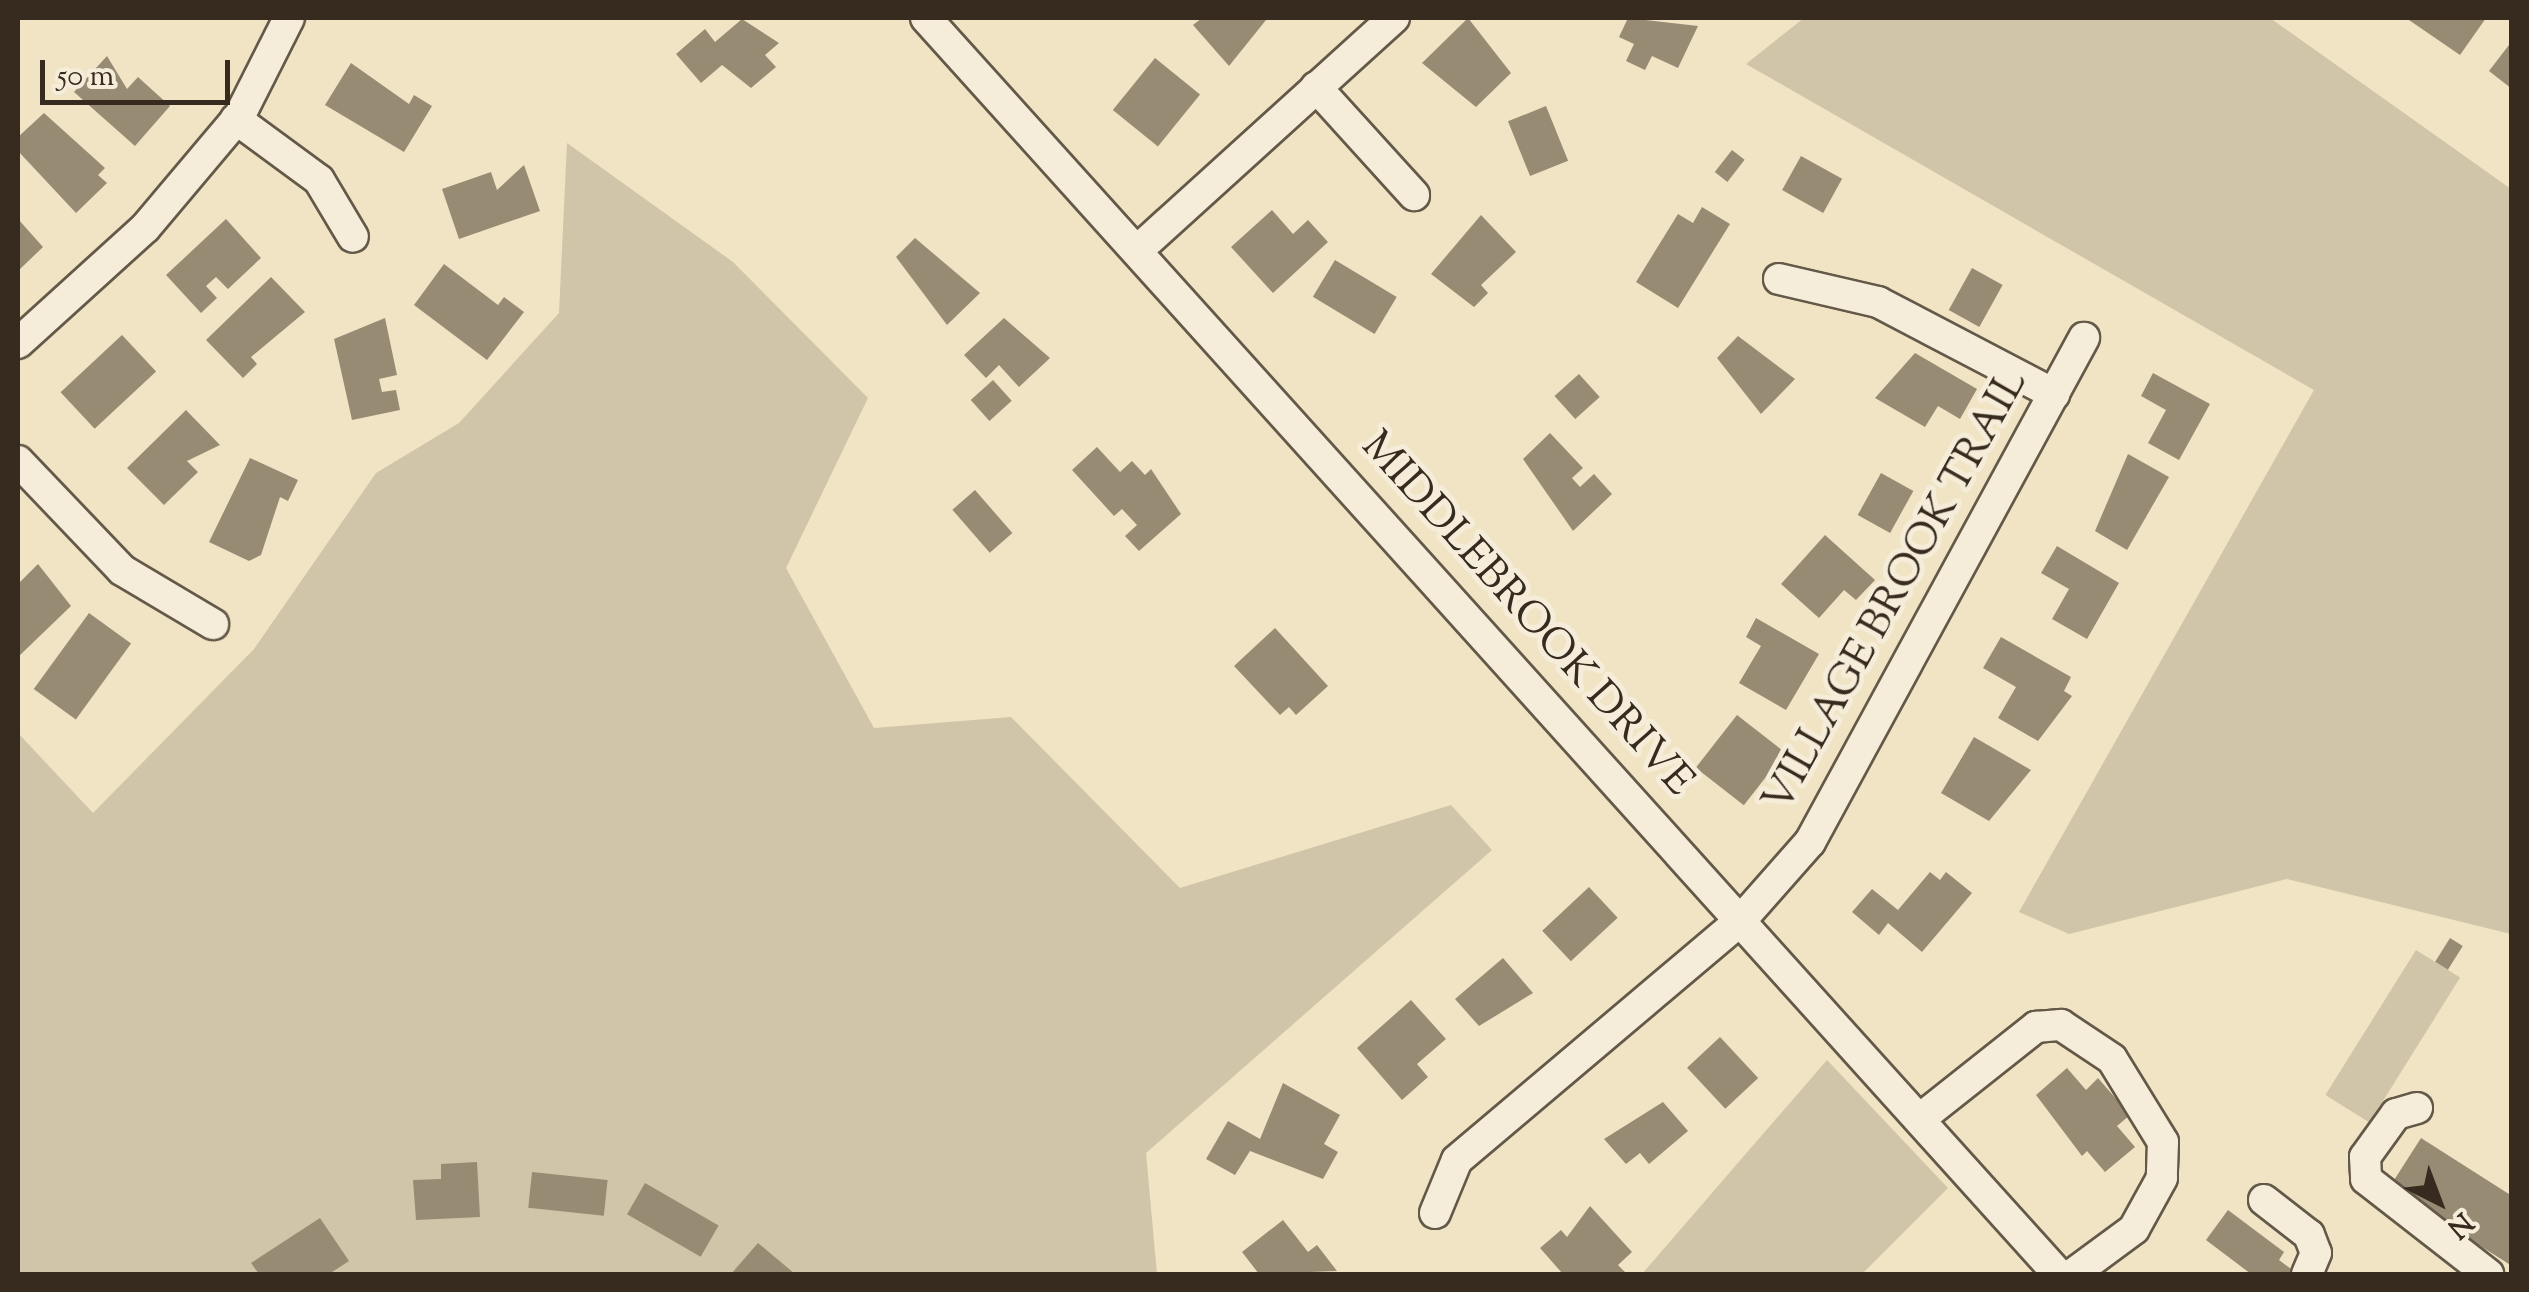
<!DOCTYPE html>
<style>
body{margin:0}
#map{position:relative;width:2529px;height:1292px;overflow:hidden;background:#f0e4c4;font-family:"Sorts Mill Goudy",serif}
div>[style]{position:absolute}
.green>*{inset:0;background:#d0c5a8;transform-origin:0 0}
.building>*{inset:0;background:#978b74;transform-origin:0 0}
.roads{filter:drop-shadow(2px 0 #645948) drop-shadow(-2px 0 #645948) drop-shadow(0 2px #645948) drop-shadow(0 -2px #645948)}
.minor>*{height:30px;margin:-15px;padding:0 15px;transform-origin:15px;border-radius:15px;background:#f5edd9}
span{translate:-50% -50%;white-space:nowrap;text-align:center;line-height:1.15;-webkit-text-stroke:10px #f5edd9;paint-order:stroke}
.street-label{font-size:42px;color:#362b1e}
.frame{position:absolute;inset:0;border:20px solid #362b1e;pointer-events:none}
.north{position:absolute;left:2389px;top:1152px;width:100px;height:100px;-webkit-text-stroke:8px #f5edd9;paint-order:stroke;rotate:138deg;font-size:28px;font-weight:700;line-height:40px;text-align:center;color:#362b1e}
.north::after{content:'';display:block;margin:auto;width:35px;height:45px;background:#362b1e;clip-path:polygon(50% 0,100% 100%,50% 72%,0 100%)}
.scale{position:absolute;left:40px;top:60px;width:190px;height:45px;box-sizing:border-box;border:5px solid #362b1e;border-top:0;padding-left:12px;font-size:30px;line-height:35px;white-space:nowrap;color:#362b1e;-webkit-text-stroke:8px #f5edd9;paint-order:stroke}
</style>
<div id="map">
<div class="green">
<div style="clip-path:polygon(1804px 18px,2270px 18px,2511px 189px,2511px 934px,2287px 879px,2069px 934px,2019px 912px,2314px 390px,1746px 64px)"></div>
<div style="clip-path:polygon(567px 143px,733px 262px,868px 398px,786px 568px,874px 728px,1011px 717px,1180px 888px,1451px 805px,1492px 850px,1146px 1153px,1157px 1274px,18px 1274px,18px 733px,93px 813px,254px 649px,376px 473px,459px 423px,559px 313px)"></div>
<div style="left:2416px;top:950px;width:52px;height:171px;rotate:32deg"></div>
<div style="clip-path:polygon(1827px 1060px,1948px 1188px,1862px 1274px,1642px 1274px)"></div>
</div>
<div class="building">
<div style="clip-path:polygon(1202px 18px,1264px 18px,1266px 20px,1229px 66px,1193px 25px)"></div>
<div style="clip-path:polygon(1468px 18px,1511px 73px,1476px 107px,1422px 63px)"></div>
<div style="clip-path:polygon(1628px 18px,1698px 26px,1678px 68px,1652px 56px,1645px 70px,1626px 61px,1634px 44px,1619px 37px)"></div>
<div style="clip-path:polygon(2406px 18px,2486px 18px,2460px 55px)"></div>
<div style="clip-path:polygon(742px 19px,779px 43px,765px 55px,776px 67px,751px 88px,722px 65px,701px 83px,676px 54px,705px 29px,715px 42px)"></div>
<div style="clip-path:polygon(2512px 41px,2512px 89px,2489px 71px)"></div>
<div style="clip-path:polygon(107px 56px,127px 89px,138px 77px,170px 106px,135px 146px,74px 92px)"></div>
<div style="left:1155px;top:58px;width:58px;height:67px;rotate:39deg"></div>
<div style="clip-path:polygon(351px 63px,409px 104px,414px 95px,432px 106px,404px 152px,325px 105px)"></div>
<div style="left:1546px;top:106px;width:59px;height:41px;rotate:68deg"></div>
<div style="clip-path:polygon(44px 113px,105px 168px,98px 175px,107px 183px,76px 213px,18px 151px,18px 137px)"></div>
<div style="left:1732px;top:150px;width:16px;height:28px;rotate:38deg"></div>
<div style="left:1801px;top:156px;width:47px;height:39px;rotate:29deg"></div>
<div style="clip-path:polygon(524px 165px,540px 211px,459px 239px,442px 189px,491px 172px,497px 190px)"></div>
<div style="clip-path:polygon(1702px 207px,1730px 224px,1678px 308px,1636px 282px,1678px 214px,1693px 223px)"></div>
<div style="clip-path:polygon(1272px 210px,1293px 234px,1308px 220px,1328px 242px,1273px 293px,1231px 247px)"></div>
<div style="clip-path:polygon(1481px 215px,1516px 252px,1481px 285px,1488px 293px,1474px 307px,1431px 274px)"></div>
<div style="clip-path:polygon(18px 219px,43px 247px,18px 271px)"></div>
<div style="clip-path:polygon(226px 219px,261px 258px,228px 289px,216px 277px,206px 286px,217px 298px,201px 313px,166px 275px)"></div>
<div style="clip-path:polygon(915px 238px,980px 293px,947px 325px,896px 257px)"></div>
<div style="left:1335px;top:260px;width:72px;height:43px;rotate:31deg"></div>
<div style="clip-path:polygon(444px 264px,498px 305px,504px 297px,524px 312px,487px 360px,414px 305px)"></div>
<div style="left:1972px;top:268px;width:35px;height:48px;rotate:29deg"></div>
<div style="clip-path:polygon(271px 277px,305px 312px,251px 357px,257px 364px,243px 378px,206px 340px)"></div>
<div style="clip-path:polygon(385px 318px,397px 375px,379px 379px,382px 392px,396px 390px,400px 410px,352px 420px,334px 339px)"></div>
<div style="clip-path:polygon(1004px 318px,1050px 358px,1019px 387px,999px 365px,986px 378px,964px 355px)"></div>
<div style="left:122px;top:335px;width:50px;height:84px;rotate:47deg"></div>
<div style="clip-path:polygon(1738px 336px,1795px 379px,1761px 414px,1717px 358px)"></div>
<div style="clip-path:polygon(1915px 353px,1977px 389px,1960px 419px,1938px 406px,1925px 427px,1875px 398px)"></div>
<div style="clip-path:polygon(2153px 373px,2210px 404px,2179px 460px,2148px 443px,2166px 410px,2141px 396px)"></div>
<div style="left:1579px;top:374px;width:31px;height:33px;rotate:48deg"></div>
<div style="left:993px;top:380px;width:28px;height:30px;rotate:48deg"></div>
<div style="clip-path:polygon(186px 410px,220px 445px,187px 461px,198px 472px,164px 505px,127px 468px)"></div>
<div style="clip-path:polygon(1550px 433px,1583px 468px,1572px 478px,1580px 487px,1594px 474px,1612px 494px,1573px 531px,1523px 459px)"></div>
<div style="clip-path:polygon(1097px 447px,1120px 472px,1132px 461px,1145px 475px,1151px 469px,1181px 514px,1139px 551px,1125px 536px,1137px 525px,1122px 509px,1114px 516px,1072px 470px)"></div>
<div style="clip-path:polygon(2128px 454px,2169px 477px,2127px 550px,2095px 531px)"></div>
<div style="clip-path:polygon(250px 458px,298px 480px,288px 501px,280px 497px,261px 555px,249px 561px,209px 542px)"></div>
<div style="left:1881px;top:473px;width:37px;height:48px;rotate:29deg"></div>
<div style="left:975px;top:490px;width:57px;height:30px;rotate:49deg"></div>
<div style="clip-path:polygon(1825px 535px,1875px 580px,1856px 600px,1844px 590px,1819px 618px,1781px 584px)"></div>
<div style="clip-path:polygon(2057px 546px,2119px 583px,2087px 639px,2052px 619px,2069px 589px,2041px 573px)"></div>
<div style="clip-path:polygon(38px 564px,71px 606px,18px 657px,18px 584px)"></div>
<div style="left:89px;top:613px;width:52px;height:94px;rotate:36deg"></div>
<div style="clip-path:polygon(1756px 618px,1819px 654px,1786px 710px,1739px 683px,1761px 646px,1746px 637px)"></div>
<div style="clip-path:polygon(1275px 628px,1328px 686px,1296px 715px,1289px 707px,1280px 715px,1234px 666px)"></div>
<div style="clip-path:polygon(2001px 637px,2071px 677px,2064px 691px,2072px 696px,2038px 741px,1998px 718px,2016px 687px,1983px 668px)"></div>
<div style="left:1737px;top:715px;width:61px;height:67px;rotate:38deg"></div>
<div style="clip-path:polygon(1974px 737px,2031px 770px,1989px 821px,1941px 793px)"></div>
<div style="clip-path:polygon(1930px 872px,1940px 880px,1946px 872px,1972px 893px,1922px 952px,1888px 923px,1879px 935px,1852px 912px,1872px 889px,1898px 910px)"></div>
<div style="left:1589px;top:887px;width:42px;height:64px;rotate:47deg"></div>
<div style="left:2450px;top:938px;width:15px;height:28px;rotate:32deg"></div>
<div style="clip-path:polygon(1503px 958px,1533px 993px,1479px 1026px,1455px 999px)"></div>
<div style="clip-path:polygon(1411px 1000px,1446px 1039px,1417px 1064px,1428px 1077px,1402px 1100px,1357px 1048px)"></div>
<div style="left:1720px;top:1037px;width:56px;height:45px;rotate:47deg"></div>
<div style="clip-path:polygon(2067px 1068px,2086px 1090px,2098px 1078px,2130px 1115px,2117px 1126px,2135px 1147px,2105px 1172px,2087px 1151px,2082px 1156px,2036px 1095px)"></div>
<div style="clip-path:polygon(1283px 1083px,1340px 1115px,1324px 1144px,1338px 1152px,1323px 1179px,1250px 1151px,1235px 1175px,1206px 1159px,1228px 1121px,1260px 1139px)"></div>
<div style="clip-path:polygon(1663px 1102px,1688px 1131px,1649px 1164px,1640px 1153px,1626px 1164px,1604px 1139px)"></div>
<div style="clip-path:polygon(2421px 1138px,2512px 1196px,2512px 1266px,2389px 1188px)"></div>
<div style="clip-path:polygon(477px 1162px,480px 1217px,416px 1220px,413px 1180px,441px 1179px,441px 1164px)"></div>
<div style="left:532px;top:1172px;width:76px;height:36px;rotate:6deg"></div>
<div style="left:645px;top:1183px;width:85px;height:36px;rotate:30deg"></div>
<div style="clip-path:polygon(1590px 1206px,1632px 1252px,1618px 1265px,1627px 1274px,1562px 1273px,1540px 1248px,1561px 1230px,1567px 1237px)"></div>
<div style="clip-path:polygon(2228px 1210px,2284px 1252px,2279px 1260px,2298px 1274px,2251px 1274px,2206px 1240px)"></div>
<div style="clip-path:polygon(320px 1218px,349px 1261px,329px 1274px,259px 1274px,251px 1263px)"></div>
<div style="clip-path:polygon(1283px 1220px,1308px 1252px,1317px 1245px,1337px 1271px,1259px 1274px,1242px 1252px)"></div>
<div style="clip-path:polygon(758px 1243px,795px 1274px,731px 1274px)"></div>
</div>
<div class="roads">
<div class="minor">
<div style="left:926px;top:18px;width:1691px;rotate:47.97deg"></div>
<div style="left:1316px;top:87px;width:146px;rotate:47.8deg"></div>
<div style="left:236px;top:119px;width:103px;rotate:36.3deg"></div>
<div style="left:319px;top:180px;width:66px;rotate:59.2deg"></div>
<div style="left:1140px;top:248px;width:343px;rotate:-42.2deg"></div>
<div style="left:1779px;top:279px;width:102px;rotate:13.1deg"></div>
<div style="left:1878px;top:302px;width:199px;rotate:27.6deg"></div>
<div style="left:18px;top:343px;width:171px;rotate:-42.2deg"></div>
<div style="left:145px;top:228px;width:148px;rotate:-49.9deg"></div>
<div style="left:240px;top:115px;width:109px;rotate:-63.2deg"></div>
<div style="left:18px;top:461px;width:151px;rotate:46.3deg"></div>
<div style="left:122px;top:570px;width:106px;rotate:30.7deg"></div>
<div style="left:2417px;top:1108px;width:22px;rotate:164deg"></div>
<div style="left:2396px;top:1114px;width:53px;rotate:125.8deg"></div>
<div style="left:2365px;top:1157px;width:22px;rotate:87deg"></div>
<div style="left:2366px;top:1179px;width:155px;rotate:37.9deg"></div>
<div style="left:1921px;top:1118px;width:147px;rotate:-38.4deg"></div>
<div style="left:2036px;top:1027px;width:25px;rotate:-5deg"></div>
<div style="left:2061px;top:1025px;width:61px;rotate:33.7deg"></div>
<div style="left:2112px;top:1059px;width:97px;rotate:58.4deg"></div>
<div style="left:2163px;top:1142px;width:36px;rotate:92deg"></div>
<div style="left:2162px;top:1178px;width:58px;rotate:118.8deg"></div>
<div style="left:2134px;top:1229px;width:76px;rotate:143.6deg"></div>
<div style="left:2264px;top:1200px;width:57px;rotate:37.9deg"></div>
<div style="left:2309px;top:1235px;width:19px;rotate:69deg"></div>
<div style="left:2316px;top:1253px;width:23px;rotate:113deg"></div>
<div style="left:1435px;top:1213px;width:57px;rotate:-67.5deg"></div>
<div style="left:1457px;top:1160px;width:373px;rotate:-40.2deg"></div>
<div style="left:1742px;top:919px;width:103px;rotate:-48.6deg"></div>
<div style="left:1810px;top:842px;width:574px;rotate:-61.47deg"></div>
</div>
</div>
<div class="street-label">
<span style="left:1897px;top:592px;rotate:-61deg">VILLAGE BROOK TRAIL</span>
<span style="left:1526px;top:615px;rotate:48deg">MIDDLEBROOK DRIVE</span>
</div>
<div class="frame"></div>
<div class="north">N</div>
<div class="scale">50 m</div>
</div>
